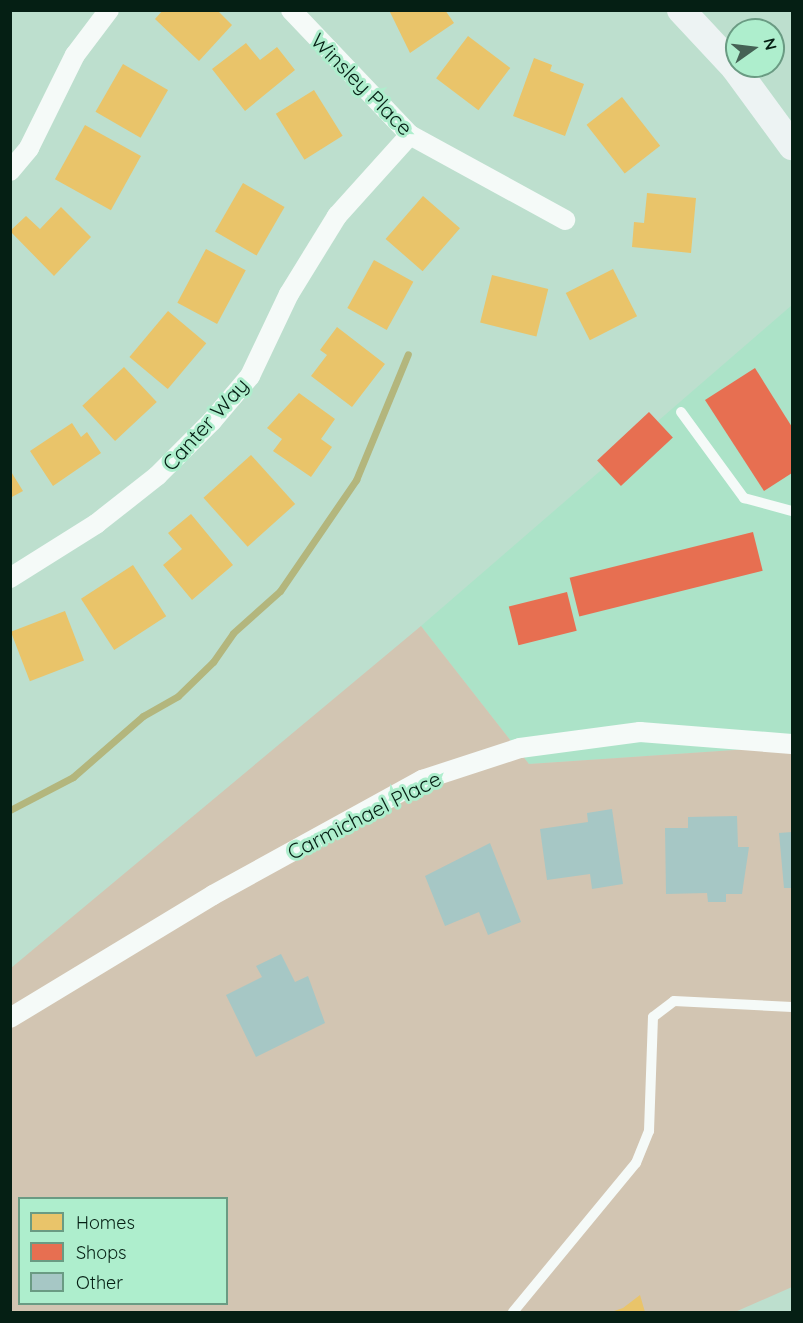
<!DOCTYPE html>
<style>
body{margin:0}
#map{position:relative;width:803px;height:1323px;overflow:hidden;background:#bddfce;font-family:Quicksand,sans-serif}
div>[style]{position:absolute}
.built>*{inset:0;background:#ace3c8}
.green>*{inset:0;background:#d2c5b2}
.homes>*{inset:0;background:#e9c46a;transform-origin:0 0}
.shops>*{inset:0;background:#e76f51;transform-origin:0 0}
.stream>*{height:7px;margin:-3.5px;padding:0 3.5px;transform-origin:3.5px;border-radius:3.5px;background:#b3b67d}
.building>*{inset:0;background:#a6c7c5}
.lane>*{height:10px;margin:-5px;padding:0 5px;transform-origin:5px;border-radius:5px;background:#f5faf8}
.street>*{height:20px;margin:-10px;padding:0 10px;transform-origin:10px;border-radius:10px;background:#f5faf8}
.secondary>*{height:28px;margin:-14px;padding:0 14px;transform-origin:14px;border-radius:14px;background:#edf3f3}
span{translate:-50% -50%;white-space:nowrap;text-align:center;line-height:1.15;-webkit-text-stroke:6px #aeeecd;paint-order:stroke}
.street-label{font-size:21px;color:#051f14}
.frame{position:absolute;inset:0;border:12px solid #051f14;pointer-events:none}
.legend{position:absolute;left:18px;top:1197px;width:210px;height:108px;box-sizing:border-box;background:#aeeecd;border:2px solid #6a9b83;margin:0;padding:8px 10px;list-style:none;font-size:18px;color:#051f14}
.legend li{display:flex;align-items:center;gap:12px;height:30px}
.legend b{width:30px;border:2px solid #6a9b83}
.north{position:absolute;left:725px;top:18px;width:60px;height:60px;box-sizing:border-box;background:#aeeecd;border:2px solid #6a9b83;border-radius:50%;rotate:76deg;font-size:16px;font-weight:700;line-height:24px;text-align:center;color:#051f14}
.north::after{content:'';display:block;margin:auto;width:21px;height:27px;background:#456255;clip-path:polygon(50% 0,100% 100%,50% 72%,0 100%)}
</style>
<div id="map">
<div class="built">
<div style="clip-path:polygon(792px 305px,792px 746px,529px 764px,421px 626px)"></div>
</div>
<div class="green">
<div style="clip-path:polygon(evenodd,421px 626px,529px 764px,792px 746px,792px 1287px,735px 1312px,11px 1312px,11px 968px,421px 626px,20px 1198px,226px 1198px,226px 1304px,20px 1304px,20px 1198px)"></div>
</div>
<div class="homes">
<div style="clip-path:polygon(163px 10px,217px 10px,232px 25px,199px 61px,155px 19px)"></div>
<div style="clip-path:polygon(389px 10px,445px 10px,454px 23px,410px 53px)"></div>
<div style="left:468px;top:36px;width:53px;height:53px;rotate:37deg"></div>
<div style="clip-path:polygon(246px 43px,260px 60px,277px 47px,295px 70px,245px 111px,212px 69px)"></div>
<div style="clip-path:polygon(534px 58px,552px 65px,550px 71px,584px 84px,565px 136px,513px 116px)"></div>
<div style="left:123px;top:64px;width:52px;height:55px;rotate:30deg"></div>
<div style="left:314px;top:90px;width:54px;height:45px;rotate:58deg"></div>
<div style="left:622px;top:97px;width:62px;height:45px;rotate:52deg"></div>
<div style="left:85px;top:125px;width:64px;height:62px;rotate:29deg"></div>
<div style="left:243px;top:183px;width:48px;height:56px;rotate:30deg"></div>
<div style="clip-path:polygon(647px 193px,696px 198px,691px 253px,632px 247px,634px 222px,644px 223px)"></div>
<div style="left:423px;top:196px;width:49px;height:57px;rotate:41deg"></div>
<div style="clip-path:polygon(61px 207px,91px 237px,54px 276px,10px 231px,26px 216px,40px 229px)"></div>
<div style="left:206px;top:249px;width:45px;height:61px;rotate:28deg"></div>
<div style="left:374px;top:260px;width:45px;height:55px;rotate:29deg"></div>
<div style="left:613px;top:269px;width:53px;height:53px;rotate:63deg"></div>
<div style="left:492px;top:275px;width:58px;height:49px;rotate:14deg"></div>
<div style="left:168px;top:311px;width:50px;height:60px;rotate:40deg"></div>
<div style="clip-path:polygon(337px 327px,385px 364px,352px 407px,311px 376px,327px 355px,320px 350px)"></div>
<div style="left:124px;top:367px;width:48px;height:57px;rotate:47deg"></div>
<div style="clip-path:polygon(299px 393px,335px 419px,321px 439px,332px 447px,311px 477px,273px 451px,282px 439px,267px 428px)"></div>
<div style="clip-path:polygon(72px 423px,81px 437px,87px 432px,101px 453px,53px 486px,30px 451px)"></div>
<div style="left:251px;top:455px;width:66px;height:64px;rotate:48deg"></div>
<div style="clip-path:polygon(10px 470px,23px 491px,10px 498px)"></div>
<div style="clip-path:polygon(191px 514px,233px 565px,192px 600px,163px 565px,182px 549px,168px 533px)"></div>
<div style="left:133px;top:565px;width:61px;height:62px;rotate:57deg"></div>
<div style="left:65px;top:611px;width:53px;height:58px;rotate:69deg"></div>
<div style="clip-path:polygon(640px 1295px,645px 1312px,611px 1312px,623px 1308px)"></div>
</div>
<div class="shops">
<div style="clip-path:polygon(755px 368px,792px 427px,792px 473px,764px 491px,705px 400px)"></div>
<div style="left:649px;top:412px;width:35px;height:71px;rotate:47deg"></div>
<div style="left:753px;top:532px;width:40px;height:189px;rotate:76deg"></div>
<div style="left:567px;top:592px;width:40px;height:60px;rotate:76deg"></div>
</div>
<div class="stream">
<div style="left:10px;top:810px;width:71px;rotate:-27.6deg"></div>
<div style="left:73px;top:777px;width:93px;rotate:-41.1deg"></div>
<div style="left:143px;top:716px;width:40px;rotate:-29.7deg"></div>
<div style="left:178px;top:696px;width:49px;rotate:-44.2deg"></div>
<div style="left:213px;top:662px;width:35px;rotate:-55deg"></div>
<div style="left:233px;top:633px;width:63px;rotate:-41.8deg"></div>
<div style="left:280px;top:591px;width:135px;rotate:-55.6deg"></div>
<div style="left:356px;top:480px;width:136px;rotate:-67.6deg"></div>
</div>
<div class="building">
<div style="clip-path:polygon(612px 809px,623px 884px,592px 889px,590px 874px,547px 880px,540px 829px,588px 822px,587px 813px)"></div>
<div style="clip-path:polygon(737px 816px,738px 847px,749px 847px,742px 894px,726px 894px,726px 902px,708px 902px,707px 893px,666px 894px,665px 828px,688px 828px,688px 817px)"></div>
<div style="clip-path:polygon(792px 832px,792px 888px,784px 888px,779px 833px)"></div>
<div style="clip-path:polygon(490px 843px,521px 922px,488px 935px,479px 912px,445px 926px,425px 876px)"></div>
<div style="clip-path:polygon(281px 954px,295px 982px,308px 976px,325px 1023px,256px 1057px,226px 995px,262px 977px,256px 966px)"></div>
</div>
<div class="lane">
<div style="left:681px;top:412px;width:107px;rotate:53.8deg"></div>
<div style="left:744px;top:498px;width:50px;rotate:15.2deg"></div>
<div style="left:513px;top:1312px;width:193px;rotate:-50.5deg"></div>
<div style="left:636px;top:1163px;width:35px;rotate:-68deg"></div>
<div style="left:649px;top:1131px;width:114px;rotate:-88deg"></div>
<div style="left:653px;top:1017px;width:26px;rotate:-37deg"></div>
<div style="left:674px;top:1001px;width:118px;rotate:2.9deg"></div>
</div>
<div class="street">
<div style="left:291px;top:10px;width:173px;rotate:46.4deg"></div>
<div style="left:410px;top:135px;width:177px;rotate:28.7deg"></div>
<div style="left:10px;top:171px;width:30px;rotate:-50deg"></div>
<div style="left:29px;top:148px;width:104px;rotate:-63.7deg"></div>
<div style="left:75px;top:55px;width:56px;rotate:-52.9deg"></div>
<div style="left:10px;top:578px;width:102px;rotate:-32.1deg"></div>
<div style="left:96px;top:524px;width:78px;rotate:-38.2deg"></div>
<div style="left:157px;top:476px;width:78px;rotate:-45deg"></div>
<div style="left:212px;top:421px;width:59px;rotate:-49.8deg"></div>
<div style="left:250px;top:376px;width:91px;rotate:-64.6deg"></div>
<div style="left:289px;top:294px;width:92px;rotate:-58.4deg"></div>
<div style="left:337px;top:216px;width:109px;rotate:-48deg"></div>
<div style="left:10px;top:1018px;width:237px;rotate:-31.2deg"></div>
<div style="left:213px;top:895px;width:239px;rotate:-28.8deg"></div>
<div style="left:422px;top:780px;width:103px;rotate:-18.1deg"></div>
<div style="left:520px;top:748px;width:121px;rotate:-7.6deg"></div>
<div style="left:640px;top:732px;width:152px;rotate:4.5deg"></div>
</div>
<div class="secondary">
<div style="left:681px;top:10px;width:79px;rotate:47deg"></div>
<div style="left:735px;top:68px;width:97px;rotate:53.8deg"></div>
</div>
<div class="street-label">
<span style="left:362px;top:84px;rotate:45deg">Winsley Place</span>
<span style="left:205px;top:424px;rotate:-48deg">Canter Way</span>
<span style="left:364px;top:815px;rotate:-27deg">Carmichael Place</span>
</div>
<div class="frame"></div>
<ul class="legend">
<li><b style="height:16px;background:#e9c46a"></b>Homes</li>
<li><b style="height:16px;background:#e76f51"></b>Shops</li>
<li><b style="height:16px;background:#a6c7c5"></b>Other</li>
</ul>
<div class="north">N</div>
</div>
